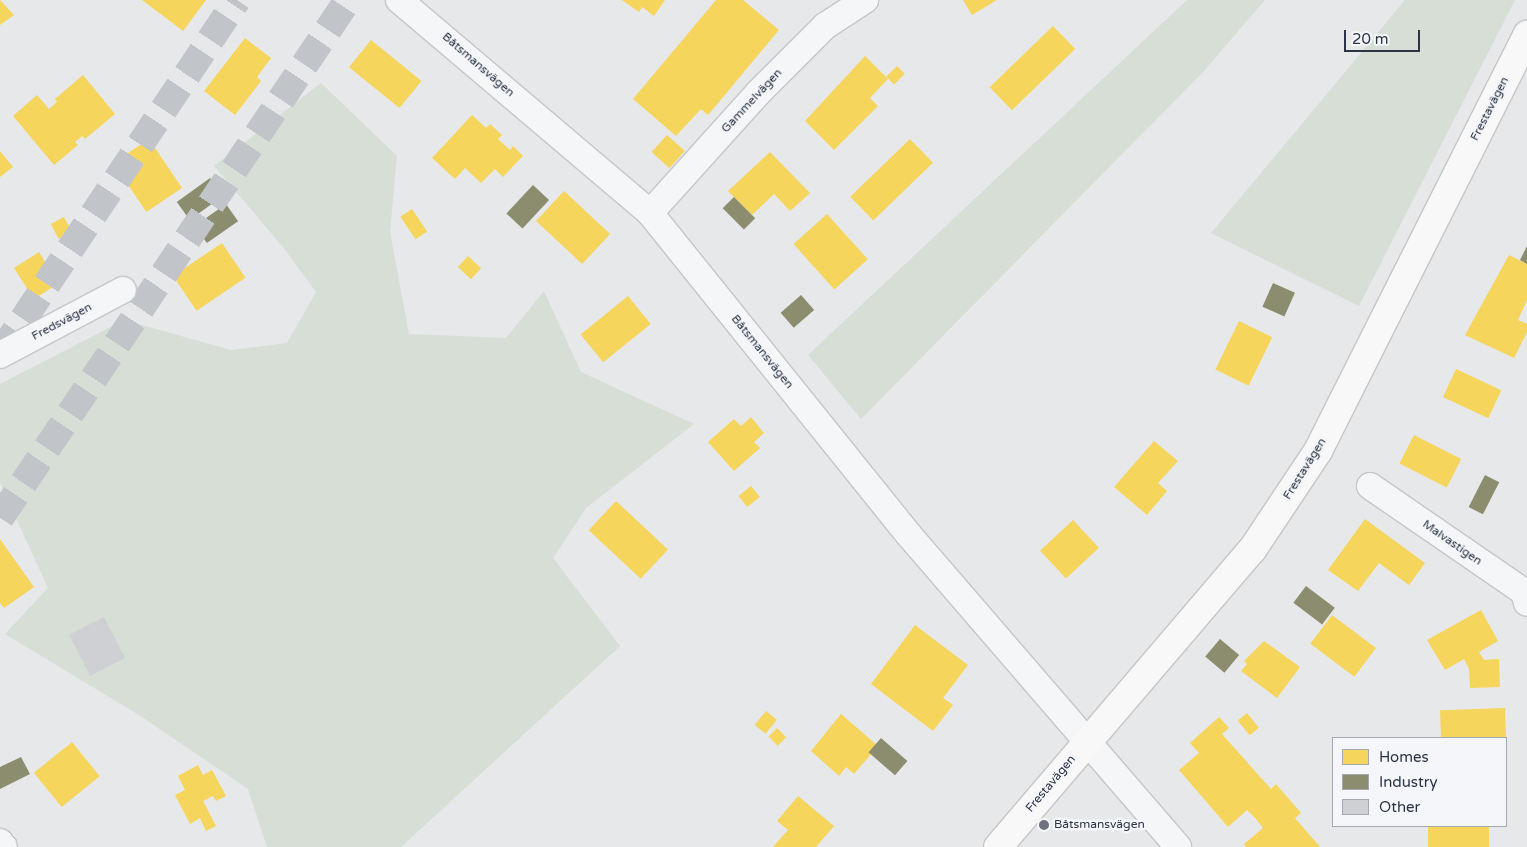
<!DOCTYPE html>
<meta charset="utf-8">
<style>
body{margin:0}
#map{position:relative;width:1527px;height:847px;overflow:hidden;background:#e6e8ea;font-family:"Varela Round",sans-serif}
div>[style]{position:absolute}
.green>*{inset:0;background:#d6ded6}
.homes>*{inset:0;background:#f6d55c;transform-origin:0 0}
.industry>*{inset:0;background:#8c8c6e;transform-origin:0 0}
.building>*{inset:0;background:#ced0d3;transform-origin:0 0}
.highway-tunnel>*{height:28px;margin-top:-14px;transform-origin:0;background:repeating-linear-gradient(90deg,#c1c4c9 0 28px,transparent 0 42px)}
.roads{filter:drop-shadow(1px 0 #c4c6c8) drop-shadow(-1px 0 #c4c6c8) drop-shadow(0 1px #c4c6c8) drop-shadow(0 -1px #c4c6c8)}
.street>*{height:26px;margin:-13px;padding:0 13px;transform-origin:13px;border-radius:13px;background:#f5f6f7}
.secondary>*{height:28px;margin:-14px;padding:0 14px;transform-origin:14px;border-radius:14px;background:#f8f8f8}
.dots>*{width:14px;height:14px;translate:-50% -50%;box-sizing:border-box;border:2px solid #f4f6f9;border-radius:50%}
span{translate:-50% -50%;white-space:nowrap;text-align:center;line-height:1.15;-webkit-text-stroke:5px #f4f6f9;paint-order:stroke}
.street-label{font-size:12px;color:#2b3445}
.poi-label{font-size:12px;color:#2b3445}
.left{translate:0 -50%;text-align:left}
.legend{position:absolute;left:1332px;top:737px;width:175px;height:90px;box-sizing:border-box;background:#f4f6f9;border:1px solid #a4a8b1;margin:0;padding:6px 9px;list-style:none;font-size:15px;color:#2b3445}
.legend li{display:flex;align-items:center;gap:10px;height:25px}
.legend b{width:25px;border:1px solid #a4a8b1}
.scale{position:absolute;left:1344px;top:30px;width:76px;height:22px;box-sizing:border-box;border:2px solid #2b3445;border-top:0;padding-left:6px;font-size:15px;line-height:18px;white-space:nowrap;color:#2b3445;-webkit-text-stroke:4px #f4f6f9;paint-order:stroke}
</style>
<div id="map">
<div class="green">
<div style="clip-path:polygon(1187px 0,1265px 0,1203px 72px,861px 419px,808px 355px)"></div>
<div style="clip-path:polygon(1405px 0,1515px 0,1359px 306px,1211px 233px)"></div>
<div style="clip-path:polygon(321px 83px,397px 156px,390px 232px,409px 334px,506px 338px,544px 291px,581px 372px,694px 424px,586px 508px,553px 558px,620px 646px,401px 847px,267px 847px,248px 789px,139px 715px,5px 634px,48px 588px,0 483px,0 384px,124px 320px,231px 350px,287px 343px,316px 292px,283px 247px,214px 166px)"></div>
</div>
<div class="homes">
<div style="clip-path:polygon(0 0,14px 15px,0 25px)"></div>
<div style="clip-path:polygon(142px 0,206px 0,183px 31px)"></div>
<div style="clip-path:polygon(622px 0,665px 0,654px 16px,642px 7px,639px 12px)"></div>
<div style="clip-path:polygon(716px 0,743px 0,779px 30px,708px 115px,701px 109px,676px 136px,633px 99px)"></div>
<div style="clip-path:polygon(963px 0,997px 0,972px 15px)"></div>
<div style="left:1053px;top:26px;width:32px;height:88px;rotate:46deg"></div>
<div style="clip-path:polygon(245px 38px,271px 58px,257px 77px,261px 81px,235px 115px,204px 91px)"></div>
<div style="left:371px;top:40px;width:65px;height:35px;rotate:39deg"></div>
<div style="clip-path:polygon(865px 56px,888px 79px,870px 98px,878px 106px,834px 150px,805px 121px)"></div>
<div style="left:897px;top:66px;width:11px;height:15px;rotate:45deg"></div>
<div style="clip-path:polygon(83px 75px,115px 114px,85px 139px,82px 136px,75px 142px,78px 145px,54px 165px,13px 116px,37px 95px,49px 109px,57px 102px,55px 99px)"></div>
<div style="clip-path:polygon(472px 115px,486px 128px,490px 124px,502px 135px,498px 139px,510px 150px,513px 146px,523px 156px,503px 177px,495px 169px,481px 183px,465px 168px,455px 179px,432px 158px)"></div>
<div style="left:667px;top:135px;width:24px;height:23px;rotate:42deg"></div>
<div style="left:149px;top:139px;width:59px;height:43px;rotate:56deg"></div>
<div style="left:910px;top:139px;width:33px;height:83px;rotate:46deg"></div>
<div style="clip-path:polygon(0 151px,13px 167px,0 177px)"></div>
<div style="clip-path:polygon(770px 152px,810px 193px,790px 211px,774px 194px,752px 215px,728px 191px)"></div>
<div style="left:564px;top:191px;width:63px;height:41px;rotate:43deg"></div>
<div style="left:412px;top:209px;width:27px;height:14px;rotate:56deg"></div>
<div style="left:827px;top:214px;width:61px;height:45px;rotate:48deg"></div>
<div style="left:64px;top:217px;width:17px;height:15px;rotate:62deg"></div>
<div style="left:222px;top:243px;width:42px;height:59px;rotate:56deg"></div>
<div style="clip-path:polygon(39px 252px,45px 262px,53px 256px,67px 278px,34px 299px,14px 268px)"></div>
<div style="clip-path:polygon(1509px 255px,1527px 264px,1527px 300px,1518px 320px,1527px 324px,1527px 332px,1514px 358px,1465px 335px)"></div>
<div style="left:468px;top:256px;width:18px;height:15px;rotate:43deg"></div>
<div style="left:628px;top:296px;width:36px;height:61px;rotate:51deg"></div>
<div style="left:1239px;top:321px;width:37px;height:54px;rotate:26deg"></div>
<div style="left:1456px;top:369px;width:50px;height:31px;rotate:25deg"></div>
<div style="clip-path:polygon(751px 417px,764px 433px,754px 442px,760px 448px,734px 471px,708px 442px,734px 419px,741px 426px)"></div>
<div style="left:1414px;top:435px;width:53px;height:32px;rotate:27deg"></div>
<div style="clip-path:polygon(1154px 441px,1178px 461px,1158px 483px,1167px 491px,1147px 515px,1114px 487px)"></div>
<div style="left:751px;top:486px;width:14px;height:16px;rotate:51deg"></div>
<div style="left:616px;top:501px;width:71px;height:40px;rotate:43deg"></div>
<div style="clip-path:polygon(1365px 519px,1425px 563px,1409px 585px,1379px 563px,1358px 591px,1328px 570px)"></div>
<div style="left:1073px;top:520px;width:38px;height:45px;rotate:47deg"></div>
<div style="clip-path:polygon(0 539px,34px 587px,4px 608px,0 603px)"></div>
<div style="clip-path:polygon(1481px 610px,1498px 641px,1479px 652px,1484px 660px,1499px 659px,1500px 687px,1470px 688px,1469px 669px,1464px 659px,1445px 670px,1427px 640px)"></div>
<div style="left:1332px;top:615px;width:55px;height:36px;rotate:37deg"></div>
<div style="clip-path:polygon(915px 625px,968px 665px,943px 698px,953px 705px,933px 731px,871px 684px)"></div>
<div style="clip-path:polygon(1264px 641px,1300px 667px,1277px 698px,1241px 671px,1247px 664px,1244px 661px)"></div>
<div style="left:1505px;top:708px;width:30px;height:65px;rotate:88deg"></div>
<div style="left:766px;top:711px;width:14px;height:18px;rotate:39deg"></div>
<div style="left:1247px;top:713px;width:19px;height:12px;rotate:51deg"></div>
<div style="clip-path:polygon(841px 714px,878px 746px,854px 774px,846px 767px,839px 776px,811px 751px)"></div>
<div style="clip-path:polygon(1219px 717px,1229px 728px,1222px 734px,1271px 789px,1276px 784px,1301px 813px,1295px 818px,1320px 847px,1246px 847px,1244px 844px,1263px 828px,1256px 819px,1247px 810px,1228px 827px,1179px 770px,1199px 753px,1190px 743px)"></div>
<div style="left:777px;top:728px;width:13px;height:12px;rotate:45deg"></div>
<div style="left:72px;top:742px;width:44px;height:49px;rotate:51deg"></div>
<div style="clip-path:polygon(198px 765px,203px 775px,212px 770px,226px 796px,216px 801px,213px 796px,203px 801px,216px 826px,206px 831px,200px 818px,190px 824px,175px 795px,185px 790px,178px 776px)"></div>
<div style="clip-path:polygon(798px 796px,834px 826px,816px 847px,773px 847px,788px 830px,777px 821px)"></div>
<div style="left:1428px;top:826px;width:61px;height:21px"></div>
</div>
<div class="industry">
<div style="left:210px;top:178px;width:22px;height:41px;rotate:54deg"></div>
<div style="left:533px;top:185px;width:22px;height:39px;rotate:43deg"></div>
<div style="left:734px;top:197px;width:30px;height:16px;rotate:45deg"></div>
<div style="left:226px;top:204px;width:21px;height:38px;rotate:55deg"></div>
<div style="clip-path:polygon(1527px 246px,1527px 264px,1520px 260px)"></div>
<div style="left:1273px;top:283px;width:24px;height:26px;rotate:24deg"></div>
<div style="left:801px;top:295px;width:20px;height:27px;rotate:49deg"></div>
<div style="left:1485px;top:475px;width:16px;height:36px;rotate:27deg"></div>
<div style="left:1306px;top:586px;width:36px;height:21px;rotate:37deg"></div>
<div style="left:1220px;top:639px;width:25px;height:23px;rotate:40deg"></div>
<div style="left:881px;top:738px;width:35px;height:19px;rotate:41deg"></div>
<div style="clip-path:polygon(21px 757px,30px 774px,0 789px,0 767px)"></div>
</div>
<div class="building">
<div style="left:104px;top:617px;width:46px;height:39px;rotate:63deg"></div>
</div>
<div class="highway-tunnel">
<div style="left:0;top:354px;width:426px;rotate:-56.2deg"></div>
<div style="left:0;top:518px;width:624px;rotate:-56.11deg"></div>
</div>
<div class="roads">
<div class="street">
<div style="left:399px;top:0;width:329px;rotate:40.3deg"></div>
<div style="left:650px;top:213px;width:413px;rotate:51.2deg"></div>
<div style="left:909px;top:535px;width:412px;rotate:49.2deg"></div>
<div style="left:650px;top:213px;width:161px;rotate:-48deg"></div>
<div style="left:758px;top:93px;width:95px;rotate:-45deg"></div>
<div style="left:825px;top:26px;width:48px;rotate:-33deg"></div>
<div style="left:0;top:355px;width:139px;rotate:-27.9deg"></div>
<div style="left:1370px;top:486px;width:187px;rotate:34.5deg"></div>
<div style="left:1524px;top:592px;width:11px;rotate:75deg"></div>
<div style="left:0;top:842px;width:6px;rotate:51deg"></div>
</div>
<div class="secondary">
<div style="left:998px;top:847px;width:391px;rotate:-49.5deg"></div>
<div style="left:1252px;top:550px;width:119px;rotate:-56.3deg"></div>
<div style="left:1318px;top:451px;width:466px;rotate:-63.3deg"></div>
</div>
</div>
<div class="dots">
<div style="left:1044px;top:825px;background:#6c737f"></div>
</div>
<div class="street-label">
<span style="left:478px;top:65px;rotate:41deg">Båtsmansvägen</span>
<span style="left:752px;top:101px;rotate:-47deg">Gammelvägen</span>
<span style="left:1490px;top:109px;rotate:-63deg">Frestavägen</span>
<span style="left:62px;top:322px;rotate:-28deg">Fredsvägen</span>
<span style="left:762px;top:352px;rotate:51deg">Båtsmansvägen</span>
<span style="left:1305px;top:469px;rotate:-58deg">Frestavägen</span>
<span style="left:1452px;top:543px;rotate:35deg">Malvastigen</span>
<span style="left:1051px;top:784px;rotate:-50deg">Frestavägen</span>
</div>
<div class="poi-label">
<span class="left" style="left:1054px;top:825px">Båtsmansvägen</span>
</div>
<ul class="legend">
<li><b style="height:14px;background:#f6d55c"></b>Homes</li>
<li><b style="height:14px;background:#8c8c6e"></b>Industry</li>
<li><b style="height:14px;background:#ced0d3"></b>Other</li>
</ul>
<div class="scale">20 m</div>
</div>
